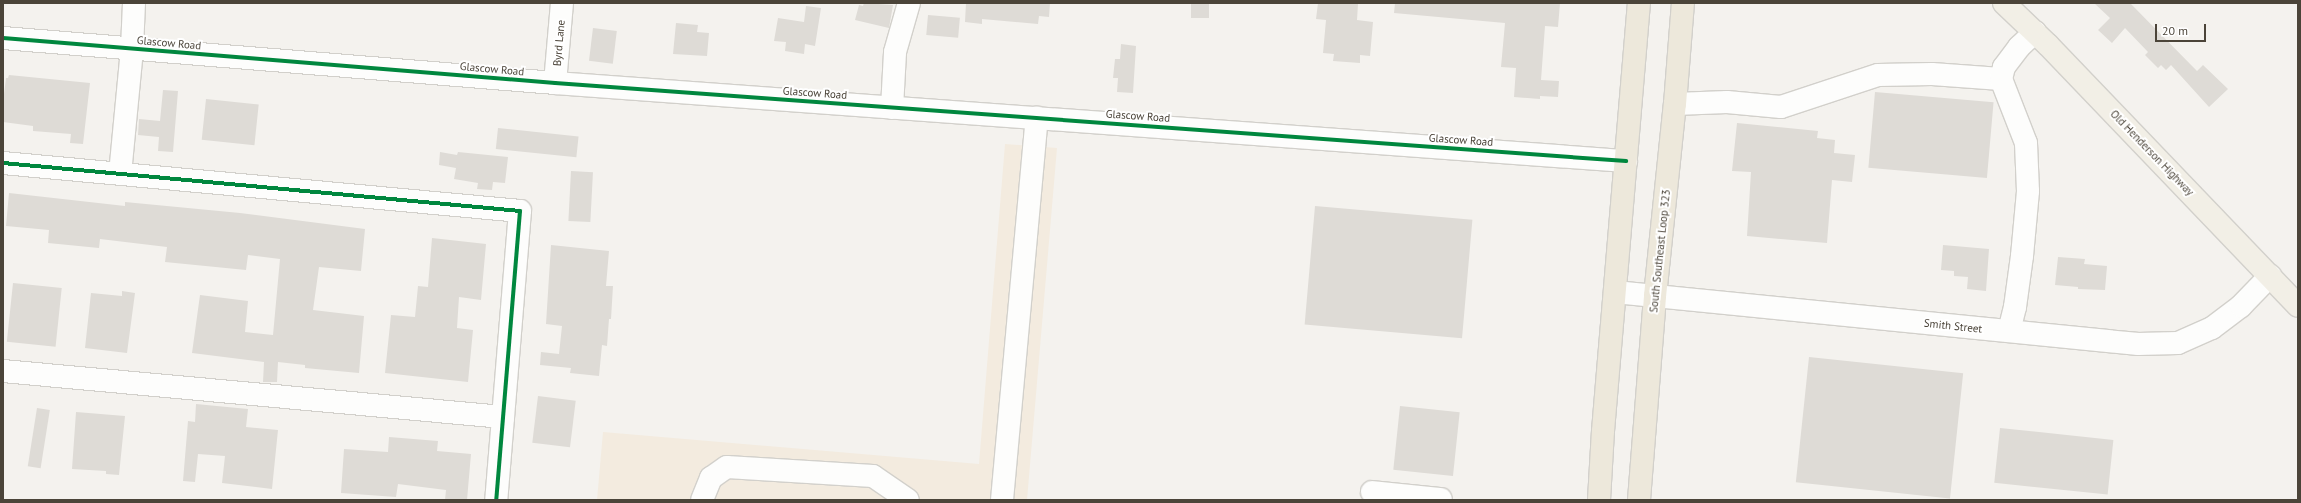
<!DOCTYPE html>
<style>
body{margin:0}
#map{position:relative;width:2301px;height:503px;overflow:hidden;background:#f4f2ee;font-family:"PT Sans",sans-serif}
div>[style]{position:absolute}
.commercial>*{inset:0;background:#f3ebdf}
.building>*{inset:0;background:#dedbd6;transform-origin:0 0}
.roads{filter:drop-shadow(1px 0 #d2d0cb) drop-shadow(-1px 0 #d2d0cb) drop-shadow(0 1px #d2d0cb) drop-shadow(0 -1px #d2d0cb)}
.minor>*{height:22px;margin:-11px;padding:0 11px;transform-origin:11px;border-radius:11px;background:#fdfdfc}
.major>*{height:22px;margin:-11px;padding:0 11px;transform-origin:11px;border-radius:11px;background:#f2efe6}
.highway>*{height:22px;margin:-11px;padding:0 11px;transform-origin:11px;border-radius:11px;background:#ede8db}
.cycleway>*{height:4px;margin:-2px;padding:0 2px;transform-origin:2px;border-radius:2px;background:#00873e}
span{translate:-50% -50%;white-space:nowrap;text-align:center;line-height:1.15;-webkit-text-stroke:4px #fff;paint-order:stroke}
.street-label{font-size:11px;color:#4b4439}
.frame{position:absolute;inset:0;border:4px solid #4b4439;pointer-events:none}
.scale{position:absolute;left:2155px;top:24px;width:51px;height:18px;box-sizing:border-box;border:2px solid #4b4439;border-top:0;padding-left:5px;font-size:12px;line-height:14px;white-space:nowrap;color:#4b4439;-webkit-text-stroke:3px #fff;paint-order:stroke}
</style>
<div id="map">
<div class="commercial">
<div style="clip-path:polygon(1005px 144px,1057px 148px,1027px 500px,597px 500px,603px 432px,979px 464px)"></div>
</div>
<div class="building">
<div style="clip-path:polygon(864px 3px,893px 5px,889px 28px,855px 20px,859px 5px,863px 6px)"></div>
<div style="clip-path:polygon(966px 3px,1050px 3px,1049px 17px,1039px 16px,1038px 24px,982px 19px,982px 24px,965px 22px)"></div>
<div style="left:1191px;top:3px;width:18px;height:15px"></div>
<div style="clip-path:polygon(1318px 3px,1358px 4px,1357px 20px,1373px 22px,1370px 56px,1360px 55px,1360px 63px,1333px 61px,1334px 54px,1323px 53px,1326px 20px,1316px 19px)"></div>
<div style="clip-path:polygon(1395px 3px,1560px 3px,1558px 27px,1545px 26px,1541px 80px,1559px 81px,1558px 97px,1540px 96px,1540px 99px,1514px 97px,1516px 68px,1501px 67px,1505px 23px,1394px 13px)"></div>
<div style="clip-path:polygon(2094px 3px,2130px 3px,2197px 71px,2203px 65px,2228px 89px,2209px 107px,2171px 65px,2166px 70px,2161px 65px,2158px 68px,2145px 55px,2148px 52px,2125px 28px,2112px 43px,2098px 30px,2110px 18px)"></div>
<div style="clip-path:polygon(806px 6px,821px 8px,815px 46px,805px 44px,804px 54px,785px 51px,786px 42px,774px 41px,778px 18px,804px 22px)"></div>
<div style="left:928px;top:15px;width:32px;height:20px;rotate:5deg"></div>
<div style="clip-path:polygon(676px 23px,698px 25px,697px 32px,709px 33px,707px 56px,673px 54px)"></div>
<div style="left:593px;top:28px;width:24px;height:33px;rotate:7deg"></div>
<div style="clip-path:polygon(1121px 44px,1136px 46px,1133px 93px,1117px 92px,1118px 78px,1113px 78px,1115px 59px,1120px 59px)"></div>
<div style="clip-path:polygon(9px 75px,90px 83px,83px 144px,70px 143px,71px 134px,33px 131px,33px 126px,3px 122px,3px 102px,6px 78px,8px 78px)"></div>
<div style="clip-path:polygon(163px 90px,178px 91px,173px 152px,158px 151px,159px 137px,138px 135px,139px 119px,160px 121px)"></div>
<div style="left:1875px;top:92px;width:119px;height:76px;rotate:5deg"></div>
<div style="left:206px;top:99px;width:53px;height:41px;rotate:6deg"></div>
<div style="clip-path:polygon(1737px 123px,1818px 131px,1817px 138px,1835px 140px,1834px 153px,1855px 155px,1852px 182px,1832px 180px,1827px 243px,1747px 236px,1751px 172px,1732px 171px)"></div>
<div style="left:498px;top:128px;width:81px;height:21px;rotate:6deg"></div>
<div style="clip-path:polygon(440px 152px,457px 155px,458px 152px,508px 157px,505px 183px,493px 182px,492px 190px,477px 189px,478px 183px,454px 179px,456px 168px,439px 165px)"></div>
<div style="left:571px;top:171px;width:22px;height:50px;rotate:3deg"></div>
<div style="clip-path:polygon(9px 193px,125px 206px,125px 202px,240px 213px,365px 229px,361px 271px,319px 267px,313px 310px,364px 316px,359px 373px,305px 368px,305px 365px,278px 362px,277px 382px,263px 382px,264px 362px,192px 353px,200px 295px,248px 301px,245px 332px,273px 335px,280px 259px,248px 255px,246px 270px,165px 262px,167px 247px,100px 239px,99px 248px,48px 243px,49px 230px,6px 226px)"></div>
<div style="left:1315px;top:206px;width:158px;height:119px;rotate:5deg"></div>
<div style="clip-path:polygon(432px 238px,486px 244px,481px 300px,459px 297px,457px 328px,473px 330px,468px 382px,385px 373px,391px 315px,415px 317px,418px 286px,428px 287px)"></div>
<div style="clip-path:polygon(551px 245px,609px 251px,606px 286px,613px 286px,611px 319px,609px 319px,607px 346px,602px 345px,599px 376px,570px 373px,571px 368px,540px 365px,541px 352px,559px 354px,562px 326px,546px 324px)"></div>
<div style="clip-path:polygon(1943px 245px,1989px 249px,1986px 291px,1967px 289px,1968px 277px,1954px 276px,1954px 271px,1941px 270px)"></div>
<div style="clip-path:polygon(2058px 257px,2085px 259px,2084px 264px,2107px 266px,2105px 290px,2078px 289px,2078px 287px,2055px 285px)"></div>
<div style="left:13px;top:283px;width:49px;height:59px;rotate:6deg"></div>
<div style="clip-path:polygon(122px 291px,135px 293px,127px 353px,85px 348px,91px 293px,122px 296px)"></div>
<div style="left:1809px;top:357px;width:155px;height:126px;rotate:6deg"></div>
<div style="left:538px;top:396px;width:38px;height:47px;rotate:7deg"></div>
<div style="clip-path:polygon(196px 404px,248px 409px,246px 427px,278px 430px,272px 489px,222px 483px,225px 456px,198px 454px,195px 482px,183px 481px,188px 421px,195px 422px)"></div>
<div style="left:1400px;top:406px;width:60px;height:64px;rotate:6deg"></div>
<div style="left:37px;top:408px;width:13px;height:59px;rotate:9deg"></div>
<div style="clip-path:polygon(76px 412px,125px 416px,119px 475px,106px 474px,106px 471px,72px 469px)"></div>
<div style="left:2000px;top:428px;width:114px;height:55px;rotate:6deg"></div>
<div style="clip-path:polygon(389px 437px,438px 441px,437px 451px,471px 454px,467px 500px,445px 500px,446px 490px,398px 484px,396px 497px,341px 493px,344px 449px,388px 452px)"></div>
</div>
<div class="roads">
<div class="minor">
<div style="left:3px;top:38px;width:554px;rotate:4.66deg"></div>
<div style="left:555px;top:83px;width:1074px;rotate:4.17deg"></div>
<div style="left:555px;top:83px;width:80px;rotate:-85deg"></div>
<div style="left:1675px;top:104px;width:52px;rotate:-2.2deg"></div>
<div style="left:1727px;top:102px;width:54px;rotate:5.3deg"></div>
<div style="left:1781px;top:107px;width:102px;rotate:-18.3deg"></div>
<div style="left:1878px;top:75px;width:54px;rotate:-1.1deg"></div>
<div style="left:1932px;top:74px;width:69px;rotate:4.1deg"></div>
<div style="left:892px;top:108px;width:56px;rotate:-86.9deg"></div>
<div style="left:895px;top:52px;width:51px;rotate:-74.1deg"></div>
<div style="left:3px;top:163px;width:519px;rotate:5.3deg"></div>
<div style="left:520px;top:211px;width:290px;rotate:94.7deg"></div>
<div style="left:120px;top:174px;width:126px;rotate:-84.5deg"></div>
<div style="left:132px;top:49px;width:46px;rotate:-87.5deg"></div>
<div style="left:1615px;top:292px;width:526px;rotate:5.68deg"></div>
<div style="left:2138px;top:344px;width:40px;rotate:-1.4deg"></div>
<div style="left:2178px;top:343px;width:37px;rotate:-24deg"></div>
<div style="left:2212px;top:328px;width:36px;rotate:-37deg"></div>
<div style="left:2241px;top:306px;width:42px;rotate:-46deg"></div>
<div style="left:2009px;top:331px;width:25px;rotate:-76deg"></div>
<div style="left:2015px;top:307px;width:51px;rotate:-82.2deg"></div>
<div style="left:2022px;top:256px;width:65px;rotate:-84.7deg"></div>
<div style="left:2028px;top:191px;width:48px;rotate:-92.4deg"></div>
<div style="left:2026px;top:143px;width:69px;rotate:-111.3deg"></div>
<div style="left:2001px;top:79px;width:12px;rotate:-76deg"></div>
<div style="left:2004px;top:67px;width:25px;rotate:-53deg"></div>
<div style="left:2019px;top:47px;width:22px;rotate:-43deg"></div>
<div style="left:3px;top:371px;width:502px;rotate:5.26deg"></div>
<div style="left:1372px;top:492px;width:69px;rotate:5.8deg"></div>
<div style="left:702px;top:500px;width:24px;rotate:-68deg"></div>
<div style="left:711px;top:478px;width:19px;rotate:-35deg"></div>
<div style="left:727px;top:467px;width:146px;rotate:3.5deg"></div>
<div style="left:873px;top:476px;width:42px;rotate:34.4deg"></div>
<div style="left:1002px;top:500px;width:384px;rotate:-84.8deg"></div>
</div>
<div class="major">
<div style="left:2004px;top:3px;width:61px;rotate:43.7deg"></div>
<div style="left:2048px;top:45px;width:361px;rotate:46.2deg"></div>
</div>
<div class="highway">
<div style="left:1599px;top:500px;width:69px;rotate:-86.7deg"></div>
<div style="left:1603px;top:431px;width:430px;rotate:-85.2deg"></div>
<div style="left:1639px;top:500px;width:205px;rotate:-85.5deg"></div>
<div style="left:1655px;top:296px;width:193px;rotate:-84.1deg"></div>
<div style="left:1675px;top:104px;width:101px;rotate:-85.5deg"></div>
</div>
</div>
<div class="cycleway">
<div style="left:3px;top:38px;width:554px;rotate:4.66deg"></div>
<div style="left:555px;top:83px;width:1074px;rotate:4.17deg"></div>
<div style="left:3px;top:163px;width:519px;rotate:5.3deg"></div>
<div style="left:520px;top:211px;width:290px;rotate:94.7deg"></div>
</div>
<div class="street-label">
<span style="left:169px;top:43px;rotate:5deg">Glascow Road</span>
<span style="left:559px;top:43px;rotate:-85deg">Byrd Lane</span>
<span style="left:492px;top:69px;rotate:5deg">Glascow Road</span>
<span style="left:815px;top:93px;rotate:4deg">Glascow Road</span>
<span style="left:1138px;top:116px;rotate:4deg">Glascow Road</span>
<span style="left:1461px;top:140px;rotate:4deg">Glascow Road</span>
<span style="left:2152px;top:153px;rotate:46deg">Old Henderson Highway</span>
<span style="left:1660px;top:251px;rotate:-84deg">South Southeast Loop 323</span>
<span style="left:1953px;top:326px;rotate:6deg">Smith Street</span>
</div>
<div class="frame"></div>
<div class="scale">20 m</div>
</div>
